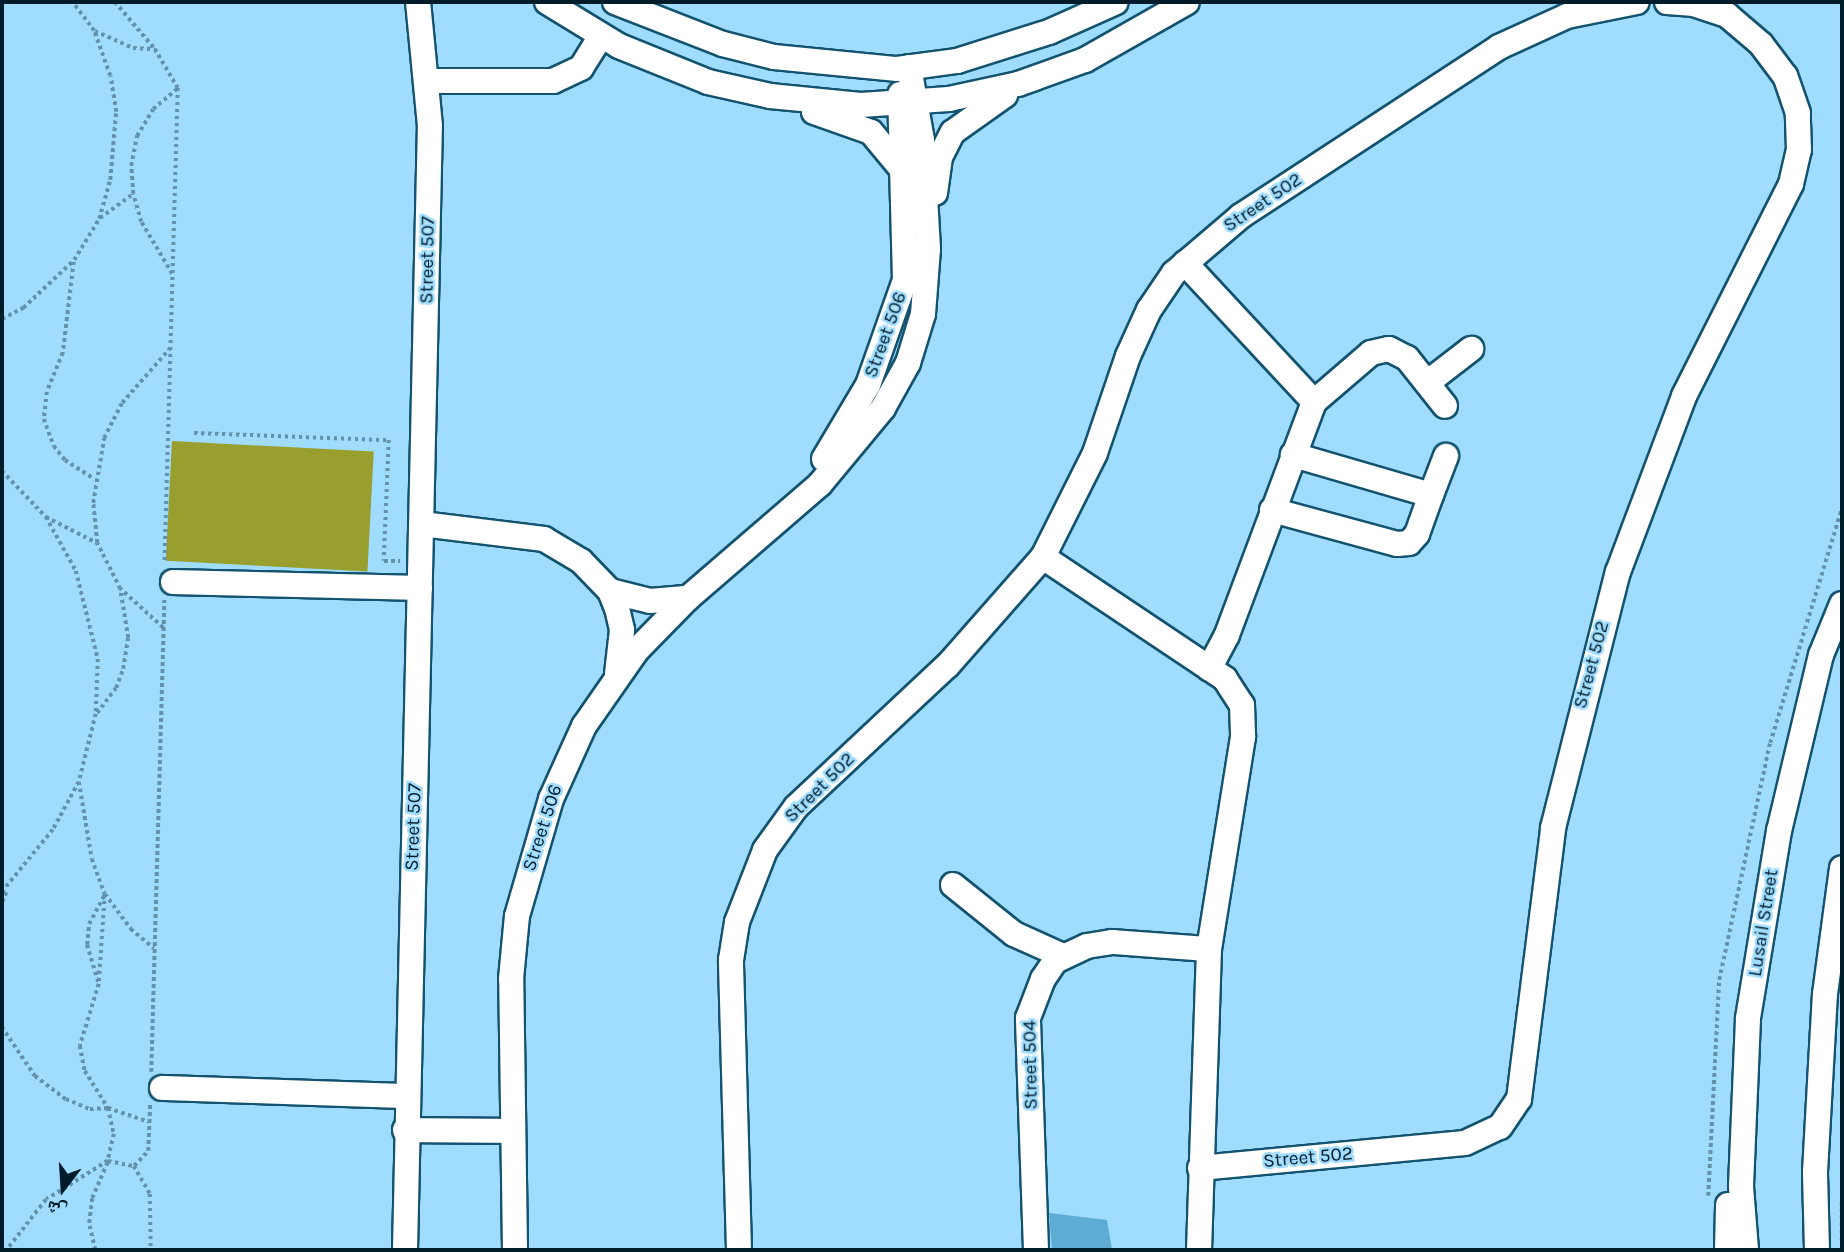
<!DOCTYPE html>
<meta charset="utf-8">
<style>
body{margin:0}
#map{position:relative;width:1844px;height:1252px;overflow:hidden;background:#9fdcfd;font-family:Karla,"Noto Naskh Arabic",sans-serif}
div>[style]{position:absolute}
.green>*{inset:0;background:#5eabd3}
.building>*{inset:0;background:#999f2f;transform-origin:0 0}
.path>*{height:3.5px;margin-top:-1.75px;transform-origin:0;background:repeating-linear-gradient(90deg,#6292ac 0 3.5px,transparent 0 7px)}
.roads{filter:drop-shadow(2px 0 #13536f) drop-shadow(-2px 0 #13536f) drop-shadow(0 2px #13536f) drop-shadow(0 -2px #13536f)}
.minor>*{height:24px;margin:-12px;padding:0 12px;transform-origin:12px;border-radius:12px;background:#fff}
span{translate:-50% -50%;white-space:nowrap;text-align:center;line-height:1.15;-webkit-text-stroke:5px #9fdcfd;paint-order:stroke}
.street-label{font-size:19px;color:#001b2a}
.frame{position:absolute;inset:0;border:4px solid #001b2a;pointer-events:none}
.north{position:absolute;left:28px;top:1154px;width:70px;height:70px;-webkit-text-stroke:5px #9fdcfd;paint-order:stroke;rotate:197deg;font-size:19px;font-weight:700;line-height:28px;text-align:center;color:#001b2a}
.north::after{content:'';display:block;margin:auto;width:24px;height:32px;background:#001b2a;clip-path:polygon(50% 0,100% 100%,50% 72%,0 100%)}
</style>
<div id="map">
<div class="green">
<div style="clip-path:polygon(1049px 1213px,1107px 1220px,1112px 1250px,1052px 1250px)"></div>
</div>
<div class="building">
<div style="left:172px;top:441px;width:202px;height:120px;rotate:3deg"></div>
</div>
<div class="path">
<div style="left:115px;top:2px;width:62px;rotate:49.6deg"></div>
<div style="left:155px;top:49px;width:45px;rotate:59.5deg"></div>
<div style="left:178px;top:88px;width:476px;rotate:91.6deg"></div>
<div style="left:95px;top:31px;width:42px;rotate:24.1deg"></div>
<div style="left:133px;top:48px;width:22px;rotate:3deg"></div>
<div style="left:100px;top:218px;width:41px;rotate:-36deg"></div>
<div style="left:74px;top:262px;width:92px;rotate:96.9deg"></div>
<div style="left:63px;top:353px;width:42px;rotate:112.3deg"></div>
<div style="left:47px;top:392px;width:27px;rotate:96deg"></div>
<div style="left:44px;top:419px;width:29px;rotate:70deg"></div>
<div style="left:54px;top:446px;width:18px;rotate:52deg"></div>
<div style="left:65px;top:460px;width:35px;rotate:33deg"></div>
<div style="left:172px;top:274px;width:61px;rotate:-120.8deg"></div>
<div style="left:141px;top:222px;width:29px;rotate:-106deg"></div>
<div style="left:133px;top:194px;width:28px;rotate:-94deg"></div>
<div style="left:131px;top:166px;width:31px;rotate:-79deg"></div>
<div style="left:137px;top:136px;width:31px;rotate:-59deg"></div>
<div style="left:153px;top:109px;width:33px;rotate:-40deg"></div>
<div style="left:2px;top:319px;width:24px;rotate:-28deg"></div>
<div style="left:23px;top:308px;width:70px;rotate:-43.3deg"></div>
<div style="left:74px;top:260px;width:48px;rotate:-58.6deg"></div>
<div style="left:99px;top:219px;width:41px;rotate:-74.2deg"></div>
<div style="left:110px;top:180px;width:68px;rotate:-85deg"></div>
<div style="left:116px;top:112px;width:36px;rotate:-99deg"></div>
<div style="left:110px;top:76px;width:48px;rotate:-109.6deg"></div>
<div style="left:94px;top:31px;width:36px;rotate:-127deg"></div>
<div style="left:194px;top:433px;width:195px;rotate:2.1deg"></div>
<div style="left:389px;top:440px;width:121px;rotate:92.4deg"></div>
<div style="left:384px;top:561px;width:16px"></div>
<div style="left:2px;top:471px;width:64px;rotate:46.3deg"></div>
<div style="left:46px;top:517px;width:62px;rotate:60.9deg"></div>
<div style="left:76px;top:571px;width:91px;rotate:76deg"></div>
<div style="left:98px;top:659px;width:55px;rotate:92.1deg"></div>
<div style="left:96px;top:714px;width:70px;rotate:104deg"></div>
<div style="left:79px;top:782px;width:55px;rotate:118.4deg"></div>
<div style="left:53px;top:830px;width:80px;rotate:129.4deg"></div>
<div style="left:46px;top:517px;width:57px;rotate:27deg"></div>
<div style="left:163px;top:628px;width:58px;rotate:-137.8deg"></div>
<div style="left:120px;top:589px;width:51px;rotate:-116.6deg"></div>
<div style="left:97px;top:543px;width:40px;rotate:-95.7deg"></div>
<div style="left:93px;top:503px;width:66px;rotate:-80.4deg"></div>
<div style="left:104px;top:438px;width:39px;rotate:-63deg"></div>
<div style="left:122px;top:403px;width:74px;rotate:-48.8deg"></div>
<div style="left:97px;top:713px;width:31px;rotate:-53deg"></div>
<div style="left:116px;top:688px;width:20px;rotate:-70deg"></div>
<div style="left:123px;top:669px;width:31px;rotate:-81deg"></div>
<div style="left:128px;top:638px;width:50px;rotate:-99.3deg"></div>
<div style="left:79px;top:782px;width:78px;rotate:80.4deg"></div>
<div style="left:92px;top:859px;width:37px;rotate:70deg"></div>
<div style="left:105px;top:894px;width:44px;rotate:53.4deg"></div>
<div style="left:131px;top:929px;width:30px;rotate:40deg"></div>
<div style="left:105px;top:894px;width:90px;rotate:93.8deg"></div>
<div style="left:99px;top:984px;width:65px;rotate:107deg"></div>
<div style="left:80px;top:1046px;width:25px;rotate:79deg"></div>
<div style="left:85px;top:1071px;width:44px;rotate:58.1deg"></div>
<div style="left:108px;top:1108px;width:43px;rotate:18.9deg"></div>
<div style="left:2px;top:902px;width:13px;rotate:-67deg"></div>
<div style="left:98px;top:982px;width:39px;rotate:-107deg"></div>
<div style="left:87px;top:945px;width:21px;rotate:-85deg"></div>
<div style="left:89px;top:924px;width:34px;rotate:-62deg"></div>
<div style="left:2px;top:1027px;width:59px;rotate:56deg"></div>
<div style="left:35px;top:1076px;width:39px;rotate:37deg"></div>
<div style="left:66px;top:1099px;width:26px;rotate:23deg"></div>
<div style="left:90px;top:1109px;width:18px;rotate:-3deg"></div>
<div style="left:108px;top:1108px;width:27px;rotate:77deg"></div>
<div style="left:114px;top:1134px;width:28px;rotate:103deg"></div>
<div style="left:108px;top:1161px;width:73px;rotate:147.8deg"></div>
<div style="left:46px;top:1200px;width:63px;rotate:128deg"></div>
<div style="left:151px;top:1072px;width:472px;rotate:-88.4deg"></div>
<div style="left:134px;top:1166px;width:21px;rotate:-47deg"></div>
<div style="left:148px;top:1151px;width:47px;rotate:-87.6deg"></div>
<div style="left:1708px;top:1196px;width:216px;rotate:-87.1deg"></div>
<div style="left:1719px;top:980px;width:242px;rotate:-77.9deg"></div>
<div style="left:1770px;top:743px;width:247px;rotate:-73deg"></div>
<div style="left:1842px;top:1202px;width:41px;rotate:90deg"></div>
<div style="left:95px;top:1250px;width:28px;rotate:-103deg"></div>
<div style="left:89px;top:1223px;width:25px;rotate:-83deg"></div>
<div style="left:92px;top:1198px;width:40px;rotate:-66.6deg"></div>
<div style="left:108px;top:1161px;width:26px;rotate:11deg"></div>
<div style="left:134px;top:1166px;width:32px;rotate:60deg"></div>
<div style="left:150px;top:1194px;width:56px;rotate:89deg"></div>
</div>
<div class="roads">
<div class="minor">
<div style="left:547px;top:2px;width:84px;rotate:31.4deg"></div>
<div style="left:619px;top:46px;width:96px;rotate:22deg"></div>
<div style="left:708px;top:82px;width:64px;rotate:12.7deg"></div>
<div style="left:770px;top:96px;width:91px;rotate:5.6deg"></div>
<div style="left:861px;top:105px;width:88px;rotate:-3.9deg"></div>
<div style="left:949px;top:99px;width:71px;rotate:-12.3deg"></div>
<div style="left:1018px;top:84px;width:71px;rotate:-19.7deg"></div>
<div style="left:1085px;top:60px;width:117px;rotate:-29.6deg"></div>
<div style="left:615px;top:2px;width:116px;rotate:21.3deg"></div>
<div style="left:723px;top:44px;width:53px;rotate:14.3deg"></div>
<div style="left:774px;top:57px;width:124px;rotate:5.6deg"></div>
<div style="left:897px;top:69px;width:61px;rotate:-7.6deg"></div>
<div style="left:957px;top:61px;width:96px;rotate:-17.5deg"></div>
<div style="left:1049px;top:32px;width:73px;rotate:-24.1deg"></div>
<div style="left:429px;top:81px;width:124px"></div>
<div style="left:553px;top:81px;width:31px;rotate:-25deg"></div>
<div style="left:581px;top:68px;width:36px;rotate:-58deg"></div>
<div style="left:814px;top:112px;width:60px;rotate:19.3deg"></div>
<div style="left:871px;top:132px;width:53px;rotate:50.3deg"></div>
<div style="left:935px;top:193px;width:36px;rotate:-82deg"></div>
<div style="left:940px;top:157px;width:28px;rotate:-63deg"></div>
<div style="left:953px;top:132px;width:64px;rotate:-35.4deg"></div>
<div style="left:1185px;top:263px;width:190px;rotate:47.1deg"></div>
<div style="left:1314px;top:402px;width:249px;rotate:110.5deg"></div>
<div style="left:1227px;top:635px;width:38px;rotate:118deg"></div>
<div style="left:1427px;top:383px;width:56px;rotate:-37.7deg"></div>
<div style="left:1314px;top:402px;width:75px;rotate:-40.7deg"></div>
<div style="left:1371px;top:353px;width:18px;rotate:-13deg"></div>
<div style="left:1389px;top:349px;width:20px;rotate:27deg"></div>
<div style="left:1407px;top:358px;width:61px;rotate:51.6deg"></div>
<div style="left:824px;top:459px;width:86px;rotate:-59.3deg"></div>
<div style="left:868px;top:385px;width:111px;rotate:-70.6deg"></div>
<div style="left:905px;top:280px;width:186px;rotate:-91.5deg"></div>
<div style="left:1431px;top:495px;width:42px;rotate:-69deg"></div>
<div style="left:1272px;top:510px;width:130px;rotate:15.2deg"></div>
<div style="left:1397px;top:544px;width:12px;rotate:-5deg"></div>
<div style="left:1409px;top:543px;width:12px;rotate:-48deg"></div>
<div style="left:1417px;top:534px;width:41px;rotate:-70.3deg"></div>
<div style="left:1431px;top:495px;width:144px;rotate:-163.8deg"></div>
<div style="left:422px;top:524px;width:123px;rotate:7deg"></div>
<div style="left:544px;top:539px;width:43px;rotate:30.7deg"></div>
<div style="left:581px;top:561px;width:42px;rotate:46deg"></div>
<div style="left:610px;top:591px;width:18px;rotate:68deg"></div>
<div style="left:617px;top:608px;width:23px;rotate:77deg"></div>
<div style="left:622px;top:630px;width:44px;rotate:96.5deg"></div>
<div style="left:1043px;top:557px;width:219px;rotate:33.8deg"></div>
<div style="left:1225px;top:679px;width:31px;rotate:57deg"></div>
<div style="left:1242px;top:705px;width:32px;rotate:88deg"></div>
<div style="left:1243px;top:737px;width:215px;rotate:99.1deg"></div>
<div style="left:1209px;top:949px;width:301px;rotate:91.9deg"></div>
<div style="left:173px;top:582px;width:247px;rotate:1.4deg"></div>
<div style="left:610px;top:591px;width:41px;rotate:14deg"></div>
<div style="left:650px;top:601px;width:38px;rotate:-5deg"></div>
<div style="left:953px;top:885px;width:78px;rotate:38.8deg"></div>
<div style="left:1014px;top:934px;width:54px;rotate:24.2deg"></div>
<div style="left:162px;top:1088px;width:244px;rotate:1.9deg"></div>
<div style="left:405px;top:1130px;width:107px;rotate:0.5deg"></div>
<div style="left:1200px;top:1168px;width:266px;rotate:-5.4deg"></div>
<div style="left:1465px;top:1143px;width:38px;rotate:-25deg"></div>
<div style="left:1500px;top:1127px;width:34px;rotate:-56deg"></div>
<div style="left:1519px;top:1099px;width:273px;rotate:-82.8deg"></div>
<div style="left:1553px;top:828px;width:264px;rotate:-75.8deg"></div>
<div style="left:1618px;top:572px;width:188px;rotate:-69.4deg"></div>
<div style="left:1684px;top:396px;width:237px;rotate:-63.2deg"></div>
<div style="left:1791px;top:184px;width:35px;rotate:-77deg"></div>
<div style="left:1799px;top:150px;width:37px;rotate:-92deg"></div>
<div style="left:1798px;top:113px;width:39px;rotate:-109deg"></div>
<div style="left:1785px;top:76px;width:40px;rotate:-127deg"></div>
<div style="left:1761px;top:44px;width:45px;rotate:-139.5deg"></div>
<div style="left:1727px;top:15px;width:35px;rotate:-162deg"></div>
<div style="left:1694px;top:4px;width:27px;rotate:-176deg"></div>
<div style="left:405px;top:1250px;width:1124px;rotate:-88.73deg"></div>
<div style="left:430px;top:126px;width:125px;rotate:-95.5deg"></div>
<div style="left:515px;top:1250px;width:271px;rotate:-90.8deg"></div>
<div style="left:511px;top:979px;width:63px;rotate:-84.6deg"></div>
<div style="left:517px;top:916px;width:122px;rotate:-73.8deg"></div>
<div style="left:551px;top:799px;width:80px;rotate:-65.7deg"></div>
<div style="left:584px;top:726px;width:93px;rotate:-55.1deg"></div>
<div style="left:637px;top:650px;width:73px;rotate:-45.6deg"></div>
<div style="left:688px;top:598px;width:174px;rotate:-40.8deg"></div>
<div style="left:820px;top:484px;width:99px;rotate:-50.3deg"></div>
<div style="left:883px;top:408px;width:51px;rotate:-60.9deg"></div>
<div style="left:908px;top:363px;width:51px;rotate:-73deg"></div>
<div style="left:923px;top:314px;width:65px;rotate:-85.6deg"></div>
<div style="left:928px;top:249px;width:109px;rotate:-93.2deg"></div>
<div style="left:922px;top:140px;width:74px;rotate:-100.1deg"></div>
<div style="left:739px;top:1250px;width:290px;rotate:-91.6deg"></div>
<div style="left:731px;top:960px;width:38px;rotate:-81deg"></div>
<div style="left:737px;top:922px;width:77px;rotate:-68.7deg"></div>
<div style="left:765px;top:850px;width:53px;rotate:-54.2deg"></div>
<div style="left:796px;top:807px;width:208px;rotate:-43.1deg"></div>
<div style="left:948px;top:665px;width:144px;rotate:-48.7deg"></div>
<div style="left:1043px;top:557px;width:116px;rotate:-63.4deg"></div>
<div style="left:1095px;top:453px;width:102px;rotate:-71.2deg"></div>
<div style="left:1128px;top:356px;width:51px;rotate:-65.5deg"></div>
<div style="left:1149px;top:310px;width:45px;rotate:-56deg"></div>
<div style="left:1174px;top:273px;width:88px;rotate:-40.4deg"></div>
<div style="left:1241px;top:216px;width:308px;rotate:-33.2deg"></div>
<div style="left:1499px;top:47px;width:75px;rotate:-24.5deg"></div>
<div style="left:1567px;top:16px;width:71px;rotate:-11.3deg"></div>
<div style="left:1036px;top:1250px;width:232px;rotate:-92deg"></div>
<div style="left:1028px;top:1018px;width:42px;rotate:-69deg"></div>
<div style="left:1043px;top:979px;width:22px;rotate:-56deg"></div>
<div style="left:1055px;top:961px;width:35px;rotate:-25deg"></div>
<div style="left:1087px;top:946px;width:26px;rotate:-9deg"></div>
<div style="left:1113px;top:942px;width:96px;rotate:4.2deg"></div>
<div style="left:1727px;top:1250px;width:45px;rotate:-88.7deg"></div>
<div style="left:1746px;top:1250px;width:64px;rotate:-94.5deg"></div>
<div style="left:1741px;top:1186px;width:168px;rotate:-87.6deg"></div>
<div style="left:1748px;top:1018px;width:190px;rotate:-80.6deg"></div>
<div style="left:1779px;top:831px;width:181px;rotate:-76.6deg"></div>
<div style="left:1821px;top:655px;width:55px;rotate:-67.6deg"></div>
<div style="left:1817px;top:1250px;width:78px;rotate:-91.5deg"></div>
<div style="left:1815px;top:1172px;width:178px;rotate:-86.8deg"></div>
<div style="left:1825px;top:994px;width:127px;rotate:-82.3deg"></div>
</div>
</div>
<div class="street-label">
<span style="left:1263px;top:203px;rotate:-34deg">Street 502</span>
<span style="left:428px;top:260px;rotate:-89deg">Street 507</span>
<span style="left:886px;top:335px;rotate:-70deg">Street 506</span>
<span style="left:1592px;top:665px;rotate:-75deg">Street 502</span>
<span style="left:820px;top:788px;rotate:-45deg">Street 502</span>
<span style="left:414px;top:827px;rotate:-88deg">Street 507</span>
<span style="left:543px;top:828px;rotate:-72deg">Street 506</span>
<span style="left:1764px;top:923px;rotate:-81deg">Lusail Street</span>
<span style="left:1031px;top:1065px;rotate:-91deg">Street 504</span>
<span style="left:1308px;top:1158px;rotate:-5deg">Street 502</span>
</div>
<div class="frame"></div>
<div class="north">ش</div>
</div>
